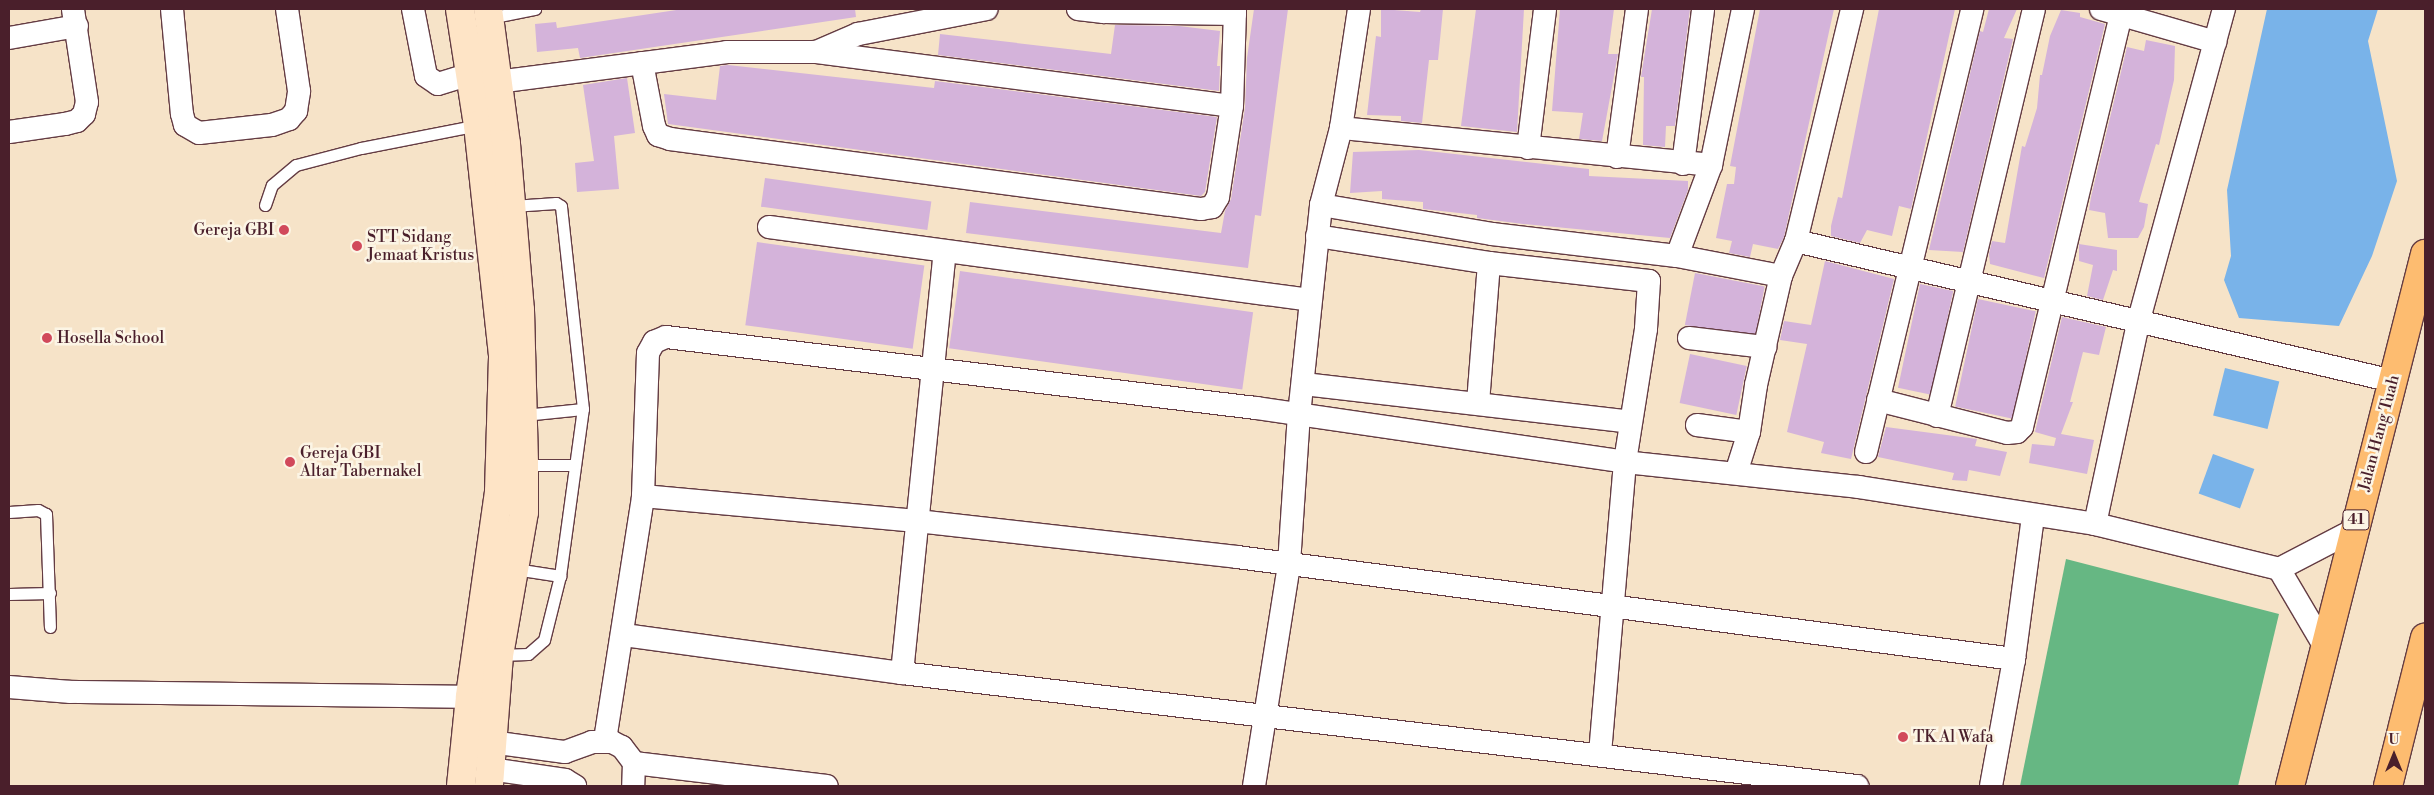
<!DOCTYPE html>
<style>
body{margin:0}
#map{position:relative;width:2434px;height:795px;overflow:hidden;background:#f6e3c8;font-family:"Libre Bodoni",serif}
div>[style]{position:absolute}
.forest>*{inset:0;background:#66b783}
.water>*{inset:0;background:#79b3e9;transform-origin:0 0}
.building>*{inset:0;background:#d4b3da;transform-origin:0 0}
.roads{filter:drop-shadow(1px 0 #643c43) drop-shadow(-1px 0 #643c43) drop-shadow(0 1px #643c43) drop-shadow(0 -1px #643c43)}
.lane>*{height:11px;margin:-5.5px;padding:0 5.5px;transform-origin:5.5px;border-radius:5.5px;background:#fff}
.street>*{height:22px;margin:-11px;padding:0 11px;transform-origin:11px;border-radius:11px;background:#fff}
.secondary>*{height:28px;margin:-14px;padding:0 14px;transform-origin:14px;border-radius:14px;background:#fee4c6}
.highway>*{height:28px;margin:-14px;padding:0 14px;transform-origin:14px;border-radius:14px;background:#fdbc70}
.dots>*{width:14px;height:14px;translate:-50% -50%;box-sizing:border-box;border:2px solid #fcf5e5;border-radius:50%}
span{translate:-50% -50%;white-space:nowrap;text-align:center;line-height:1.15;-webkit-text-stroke:5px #fcf5e5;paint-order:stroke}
.shield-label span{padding:1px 4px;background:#fcf5e5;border:1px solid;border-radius:4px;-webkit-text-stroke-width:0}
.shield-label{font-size:15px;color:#4a1f2b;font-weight:700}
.poi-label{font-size:16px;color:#4a1f2b}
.right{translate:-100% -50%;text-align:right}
.left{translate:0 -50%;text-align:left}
.street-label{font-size:16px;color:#4a1f2b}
.frame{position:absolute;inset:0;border:10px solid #4a1f2b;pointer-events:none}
.north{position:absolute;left:2369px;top:730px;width:50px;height:50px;-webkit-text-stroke:4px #fcf5e5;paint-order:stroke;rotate:0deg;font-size:14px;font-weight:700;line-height:20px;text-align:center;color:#4a1f2b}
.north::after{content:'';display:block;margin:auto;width:18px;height:22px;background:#4a1f2b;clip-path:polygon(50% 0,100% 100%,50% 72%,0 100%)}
</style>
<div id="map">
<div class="forest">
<div style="clip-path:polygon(2066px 559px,2279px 614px,2238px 786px,2020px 786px)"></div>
</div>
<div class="water">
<div style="clip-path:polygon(2267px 9px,2378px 9px,2368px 41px,2397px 181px,2372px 256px,2339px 326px,2239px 318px,2224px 280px,2231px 256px,2227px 190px)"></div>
<div style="left:2225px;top:368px;width:56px;height:49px;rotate:14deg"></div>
<div style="left:2213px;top:454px;width:44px;height:42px;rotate:20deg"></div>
</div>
<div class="building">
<div style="clip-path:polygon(683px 9px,855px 9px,856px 17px,580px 58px,578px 48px,537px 52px,535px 24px,556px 22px,557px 28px)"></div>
<div style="clip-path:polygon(1254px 9px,1288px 9px,1261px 216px,1255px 215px,1248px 268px,966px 233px,970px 202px,1221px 233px,1225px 211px,1231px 199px,1245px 108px,1247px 58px)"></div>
<div style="clip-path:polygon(1381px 9px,1420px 12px,1421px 9px,1443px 9px,1438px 60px,1429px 60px,1422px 123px,1401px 121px,1401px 116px,1367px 115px,1376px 36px,1381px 37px)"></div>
<div style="clip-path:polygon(1476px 9px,1524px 9px,1517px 132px,1461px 126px)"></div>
<div style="clip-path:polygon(1560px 9px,1614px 9px,1608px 54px,1618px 54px,1602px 141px,1579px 139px,1583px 113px,1552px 111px)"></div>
<div style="clip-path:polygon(1652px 9px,1690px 9px,1675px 126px,1666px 126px,1665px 147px,1643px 145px,1644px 77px,1641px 77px)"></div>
<div style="clip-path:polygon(1760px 9px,1834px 9px,1784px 237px,1778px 249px,1753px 244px,1750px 257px,1729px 253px,1732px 241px,1716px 238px,1727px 184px,1734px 184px,1736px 167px,1730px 166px)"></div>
<div style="clip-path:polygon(1879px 9px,1955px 9px,1911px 209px,1899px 206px,1892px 236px,1867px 230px,1860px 243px,1831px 236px,1831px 226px,1838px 197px,1842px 198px)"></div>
<div style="clip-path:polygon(1989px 9px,2017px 9px,2004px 38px,2013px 39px,1963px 252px,1929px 250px,1980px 31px,1983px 32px)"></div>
<div style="clip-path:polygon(2061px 10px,2080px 13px,2080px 17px,2105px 24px,2044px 278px,1990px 264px,1989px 254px,1992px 241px,2005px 243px,2022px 146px,2025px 147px,2037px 108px,2040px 75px,2042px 75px,2050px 36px)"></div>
<div style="clip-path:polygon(1115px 25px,1179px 26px,1220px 31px,1217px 66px,1220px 66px,1219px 91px,938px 55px,940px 34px,1111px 54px)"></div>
<div style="clip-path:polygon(2146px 40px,2175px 46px,2174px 80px,2159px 145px,2156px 144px,2139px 202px,2148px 204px,2144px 227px,2138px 238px,2108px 238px,2105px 213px,2089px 210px,2091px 197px,2127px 47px,2144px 51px)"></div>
<div style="clip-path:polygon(728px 65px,934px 88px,935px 81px,1217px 117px,1205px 192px,1201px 196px,668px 124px,664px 94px,716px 100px,720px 66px)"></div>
<div style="clip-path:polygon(627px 78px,635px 133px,614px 136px,619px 189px,577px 192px,575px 163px,594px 161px,583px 85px)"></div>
<div style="clip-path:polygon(1419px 150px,1589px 169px,1589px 176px,1688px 181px,1688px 190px,1670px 238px,1523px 224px,1477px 218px,1477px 215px,1423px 209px,1423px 202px,1382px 199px,1382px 191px,1350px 193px,1353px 152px)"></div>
<div style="left:765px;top:178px;width:168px;height:29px;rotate:8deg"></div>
<div style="left:757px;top:242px;width:169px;height:84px;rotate:8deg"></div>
<div style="clip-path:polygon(2079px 244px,2117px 250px,2117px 271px,2113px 270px,2103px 300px,2087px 296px,2093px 265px,2079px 261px)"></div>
<div style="clip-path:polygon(1825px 261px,1894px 279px,1851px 459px,1821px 453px,1824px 442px,1787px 432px,1807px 344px,1780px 340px,1784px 321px,1811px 325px)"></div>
<div style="left:960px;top:271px;width:296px;height:78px;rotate:8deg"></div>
<div style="left:1695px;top:273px;width:71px;height:53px;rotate:11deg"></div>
<div style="left:1920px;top:284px;width:34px;height:106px;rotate:12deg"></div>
<div style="left:1978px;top:299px;width:59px;height:110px;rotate:12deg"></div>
<div style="clip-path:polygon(2062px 317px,2106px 327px,2099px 355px,2083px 352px,2070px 402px,2073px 402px,2061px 434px,2094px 440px,2087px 474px,2029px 463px,2032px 444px,2054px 446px,2056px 438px,2035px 432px)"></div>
<div style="left:1690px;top:354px;width:58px;height:50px;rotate:12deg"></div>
<div style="clip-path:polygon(1886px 427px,1977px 439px,1975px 446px,2007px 452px,2000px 476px,1969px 470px,1967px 481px,1952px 480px,1954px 473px,1878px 457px)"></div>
</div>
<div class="roads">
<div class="lane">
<div style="left:489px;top:18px;width:47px;rotate:-11.1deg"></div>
<div style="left:265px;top:205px;width:21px;rotate:-71deg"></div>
<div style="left:272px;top:185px;width:31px;rotate:-40deg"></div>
<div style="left:296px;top:165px;width:67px;rotate:-14.7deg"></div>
<div style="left:361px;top:148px;width:119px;rotate:-11.1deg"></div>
<div style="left:524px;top:415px;width:59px;rotate:-5.8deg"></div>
<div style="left:524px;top:465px;width:51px"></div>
<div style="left:9px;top:512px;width:29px;rotate:-4deg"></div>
<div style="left:38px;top:510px;width:9px;rotate:27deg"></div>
<div style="left:46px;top:514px;width:113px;rotate:88deg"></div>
<div style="left:515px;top:569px;width:46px;rotate:8.8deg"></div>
<div style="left:9px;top:594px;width:41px;rotate:-1.4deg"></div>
<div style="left:499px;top:655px;width:29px;rotate:-2deg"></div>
<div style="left:528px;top:654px;width:21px;rotate:-41deg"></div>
<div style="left:544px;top:640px;width:66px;rotate:-76deg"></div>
<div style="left:560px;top:576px;width:169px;rotate:-82.2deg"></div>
<div style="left:583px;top:409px;width:204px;rotate:-96.2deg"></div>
<div style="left:561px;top:206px;width:6px;rotate:-149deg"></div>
<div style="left:556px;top:203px;width:44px;rotate:176.1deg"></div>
</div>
<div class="street">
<div style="left:172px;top:9px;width:105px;rotate:84.6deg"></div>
<div style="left:182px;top:114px;width:11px;rotate:75deg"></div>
<div style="left:185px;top:125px;width:16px;rotate:30deg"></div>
<div style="left:199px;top:133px;width:73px;rotate:-6.3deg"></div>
<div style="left:272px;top:125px;width:18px;rotate:-19deg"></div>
<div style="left:289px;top:119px;width:11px;rotate:-49deg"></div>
<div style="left:296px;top:111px;width:20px;rotate:-81deg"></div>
<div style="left:299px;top:91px;width:83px;rotate:-98.3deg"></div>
<div style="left:413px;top:9px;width:68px;rotate:79deg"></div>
<div style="left:426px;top:76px;width:14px;rotate:34deg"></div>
<div style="left:438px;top:84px;width:34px;rotate:-17deg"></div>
<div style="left:1078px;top:9px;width:26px;rotate:7deg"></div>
<div style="left:1104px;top:12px;width:131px;rotate:0.9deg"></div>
<div style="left:2101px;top:9px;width:119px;rotate:16.1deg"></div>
<div style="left:9px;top:38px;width:69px;rotate:-10deg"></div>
<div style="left:816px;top:52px;width:419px;rotate:7.4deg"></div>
<div style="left:642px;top:63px;width:64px;rotate:79.2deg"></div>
<div style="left:654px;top:126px;width:10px;rotate:66deg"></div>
<div style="left:658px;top:135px;width:13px;rotate:18deg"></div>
<div style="left:670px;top:139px;width:536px;rotate:7.51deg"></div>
<div style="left:1201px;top:209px;width:11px;rotate:-10deg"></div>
<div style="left:1212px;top:207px;width:12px;rotate:-59deg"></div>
<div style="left:1218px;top:197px;width:92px;rotate:-81.3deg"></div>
<div style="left:1232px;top:106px;width:97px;rotate:-88.2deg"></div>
<div style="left:497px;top:82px;width:232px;rotate:-7.4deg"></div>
<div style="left:727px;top:52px;width:89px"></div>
<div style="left:816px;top:52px;width:46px;rotate:-23.2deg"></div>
<div style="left:858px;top:34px;width:131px;rotate:-11deg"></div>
<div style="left:1341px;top:128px;width:372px;rotate:5.7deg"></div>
<div style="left:1711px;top:165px;width:159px;rotate:-78.4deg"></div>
<div style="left:9px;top:132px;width:57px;rotate:-8.1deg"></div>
<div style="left:65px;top:124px;width:12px;rotate:-14deg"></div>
<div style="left:77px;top:121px;width:10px;rotate:-45deg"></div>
<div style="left:84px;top:114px;width:12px;rotate:-76deg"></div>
<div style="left:87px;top:102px;width:94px;rotate:-98.6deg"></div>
<div style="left:1528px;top:148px;width:140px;rotate:-83deg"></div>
<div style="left:1617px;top:157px;width:149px;rotate:-82.3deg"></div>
<div style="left:1683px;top:164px;width:156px;rotate:-82.6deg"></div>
<div style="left:1321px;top:205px;width:173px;rotate:9.6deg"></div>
<div style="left:1492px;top:234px;width:186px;rotate:6.8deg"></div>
<div style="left:1677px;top:256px;width:106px;rotate:10.9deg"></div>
<div style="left:769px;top:227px;width:546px;rotate:7.68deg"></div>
<div style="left:1317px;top:236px;width:174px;rotate:8.9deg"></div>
<div style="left:1489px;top:263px;width:140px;rotate:94.5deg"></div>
<div style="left:1796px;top:241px;width:613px;rotate:13.2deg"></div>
<div style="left:1677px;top:256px;width:97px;rotate:-69.5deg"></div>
<div style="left:1489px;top:263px;width:161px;rotate:6.4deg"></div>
<div style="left:1649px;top:281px;width:48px;rotate:93.6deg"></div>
<div style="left:1646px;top:329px;width:135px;rotate:99deg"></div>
<div style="left:1625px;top:462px;width:293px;rotate:94.9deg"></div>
<div style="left:1689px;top:338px;width:77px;rotate:6.8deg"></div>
<div style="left:1304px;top:384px;width:328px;rotate:6.6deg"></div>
<div style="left:1878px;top:400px;width:133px;rotate:14.3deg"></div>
<div style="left:2007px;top:433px;width:10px;rotate:-6deg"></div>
<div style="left:2017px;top:432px;width:7px;rotate:-45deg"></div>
<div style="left:2022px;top:427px;width:425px;rotate:-76.5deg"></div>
<div style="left:1937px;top:416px;width:418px;rotate:-76.6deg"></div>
<div style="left:1697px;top:425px;width:52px;rotate:7.7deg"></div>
<div style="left:1866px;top:452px;width:456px;rotate:-76.5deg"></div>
<div style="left:1736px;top:473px;width:43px;rotate:-72.4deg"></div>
<div style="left:1749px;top:432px;width:48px;rotate:-81.5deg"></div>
<div style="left:1756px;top:385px;width:112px;rotate:-77.1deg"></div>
<div style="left:1781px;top:276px;width:38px;rotate:-67deg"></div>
<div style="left:1796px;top:241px;width:239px;rotate:-76.4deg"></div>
<div style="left:643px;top:496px;width:275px;rotate:5.2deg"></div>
<div style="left:917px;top:521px;width:322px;rotate:6.4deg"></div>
<div style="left:1237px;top:557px;width:784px;rotate:7.48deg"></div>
<div style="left:2095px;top:524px;width:206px;rotate:-77.9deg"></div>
<div style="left:2138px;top:323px;width:326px;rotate:-74.7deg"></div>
<div style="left:2279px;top:569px;width:91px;rotate:59.5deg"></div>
<div style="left:624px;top:635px;width:281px;rotate:7.8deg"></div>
<div style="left:902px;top:673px;width:962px;rotate:6.75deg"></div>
<div style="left:902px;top:673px;width:422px;rotate:-84.2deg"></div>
<div style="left:9px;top:687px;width:62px;rotate:4.6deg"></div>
<div style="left:71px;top:692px;width:399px;rotate:0.7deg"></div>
<div style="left:605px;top:740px;width:247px;rotate:-81.1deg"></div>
<div style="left:643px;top:496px;width:143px;rotate:-88deg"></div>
<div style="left:648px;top:353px;width:13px;rotate:-61deg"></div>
<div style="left:654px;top:342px;width:13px;rotate:-23deg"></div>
<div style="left:666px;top:337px;width:594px;rotate:6.86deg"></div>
<div style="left:1256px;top:408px;width:373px;rotate:8.3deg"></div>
<div style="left:1625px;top:462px;width:235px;rotate:6.1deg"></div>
<div style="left:1859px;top:487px;width:239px;rotate:8.9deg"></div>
<div style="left:2095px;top:524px;width:189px;rotate:13.7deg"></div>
<div style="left:2279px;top:569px;width:85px;rotate:-27.5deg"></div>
<div style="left:491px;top:742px;width:75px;rotate:7.7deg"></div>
<div style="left:565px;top:752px;width:29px;rotate:-20deg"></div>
<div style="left:592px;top:742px;width:20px"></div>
<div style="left:612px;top:742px;width:11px;rotate:27deg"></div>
<div style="left:622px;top:747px;width:20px;rotate:53deg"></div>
<div style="left:634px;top:763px;width:23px;rotate:92deg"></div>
<div style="left:634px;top:763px;width:194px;rotate:6.8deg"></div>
<div style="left:490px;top:769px;width:76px;rotate:8.3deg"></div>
<div style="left:565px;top:780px;width:12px;rotate:31deg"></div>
<div style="left:1254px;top:786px;width:225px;rotate:-81deg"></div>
<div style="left:1289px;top:564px;width:149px;rotate:-86.2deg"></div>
<div style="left:1299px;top:415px;width:211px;rotate:-84deg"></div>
<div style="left:1321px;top:205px;width:80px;rotate:-75.4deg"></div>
<div style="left:1341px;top:128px;width:120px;rotate:-81.4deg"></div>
<div style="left:1991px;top:786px;width:129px;rotate:-79.7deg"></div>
<div style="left:2014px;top:659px;width:144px;rotate:-82.4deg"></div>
</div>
<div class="secondary">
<div style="left:460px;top:9px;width:117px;rotate:81.2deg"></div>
<div style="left:478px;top:125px;width:233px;rotate:83.8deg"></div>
<div style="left:503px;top:357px;width:135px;rotate:91.7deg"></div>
<div style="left:499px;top:492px;width:207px;rotate:98.1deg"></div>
<div style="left:470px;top:697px;width:89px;rotate:95.8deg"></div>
<div style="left:488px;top:9px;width:136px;rotate:82.4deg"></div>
<div style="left:506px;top:144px;width:167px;rotate:85.2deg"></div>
<div style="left:520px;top:310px;width:155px;rotate:88.5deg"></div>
<div style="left:524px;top:465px;width:47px;rotate:90deg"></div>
<div style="left:524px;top:512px;width:145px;rotate:99.9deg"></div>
<div style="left:499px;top:655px;width:131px;rotate:94.4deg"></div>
</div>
<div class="highway">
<div style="left:2290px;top:786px;width:549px;rotate:-75.76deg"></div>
<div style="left:2388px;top:786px;width:153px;rotate:-76deg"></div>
</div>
</div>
<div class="dots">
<div style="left:284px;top:230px;background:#d1495b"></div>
<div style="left:357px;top:246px;background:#d1495b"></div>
<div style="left:47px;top:338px;background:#d1495b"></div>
<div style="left:290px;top:462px;background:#d1495b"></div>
<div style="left:1903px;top:737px;background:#d1495b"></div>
</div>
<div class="shield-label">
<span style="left:2356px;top:520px">41</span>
</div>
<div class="poi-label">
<span class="right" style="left:274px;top:230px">Gereja GBI</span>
<span class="left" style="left:367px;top:246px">STT Sidang<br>Jemaat Kristus</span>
<span class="left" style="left:57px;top:338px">Hosella School</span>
<span class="left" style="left:300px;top:462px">Gereja GBI<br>Altar Tabernakel</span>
<span class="left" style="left:1913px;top:737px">TK Al Wafa</span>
</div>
<div class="street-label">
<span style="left:2379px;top:433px;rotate:-75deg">Jalan Hang Tuah</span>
</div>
<div class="frame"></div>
<div class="north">U</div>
</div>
